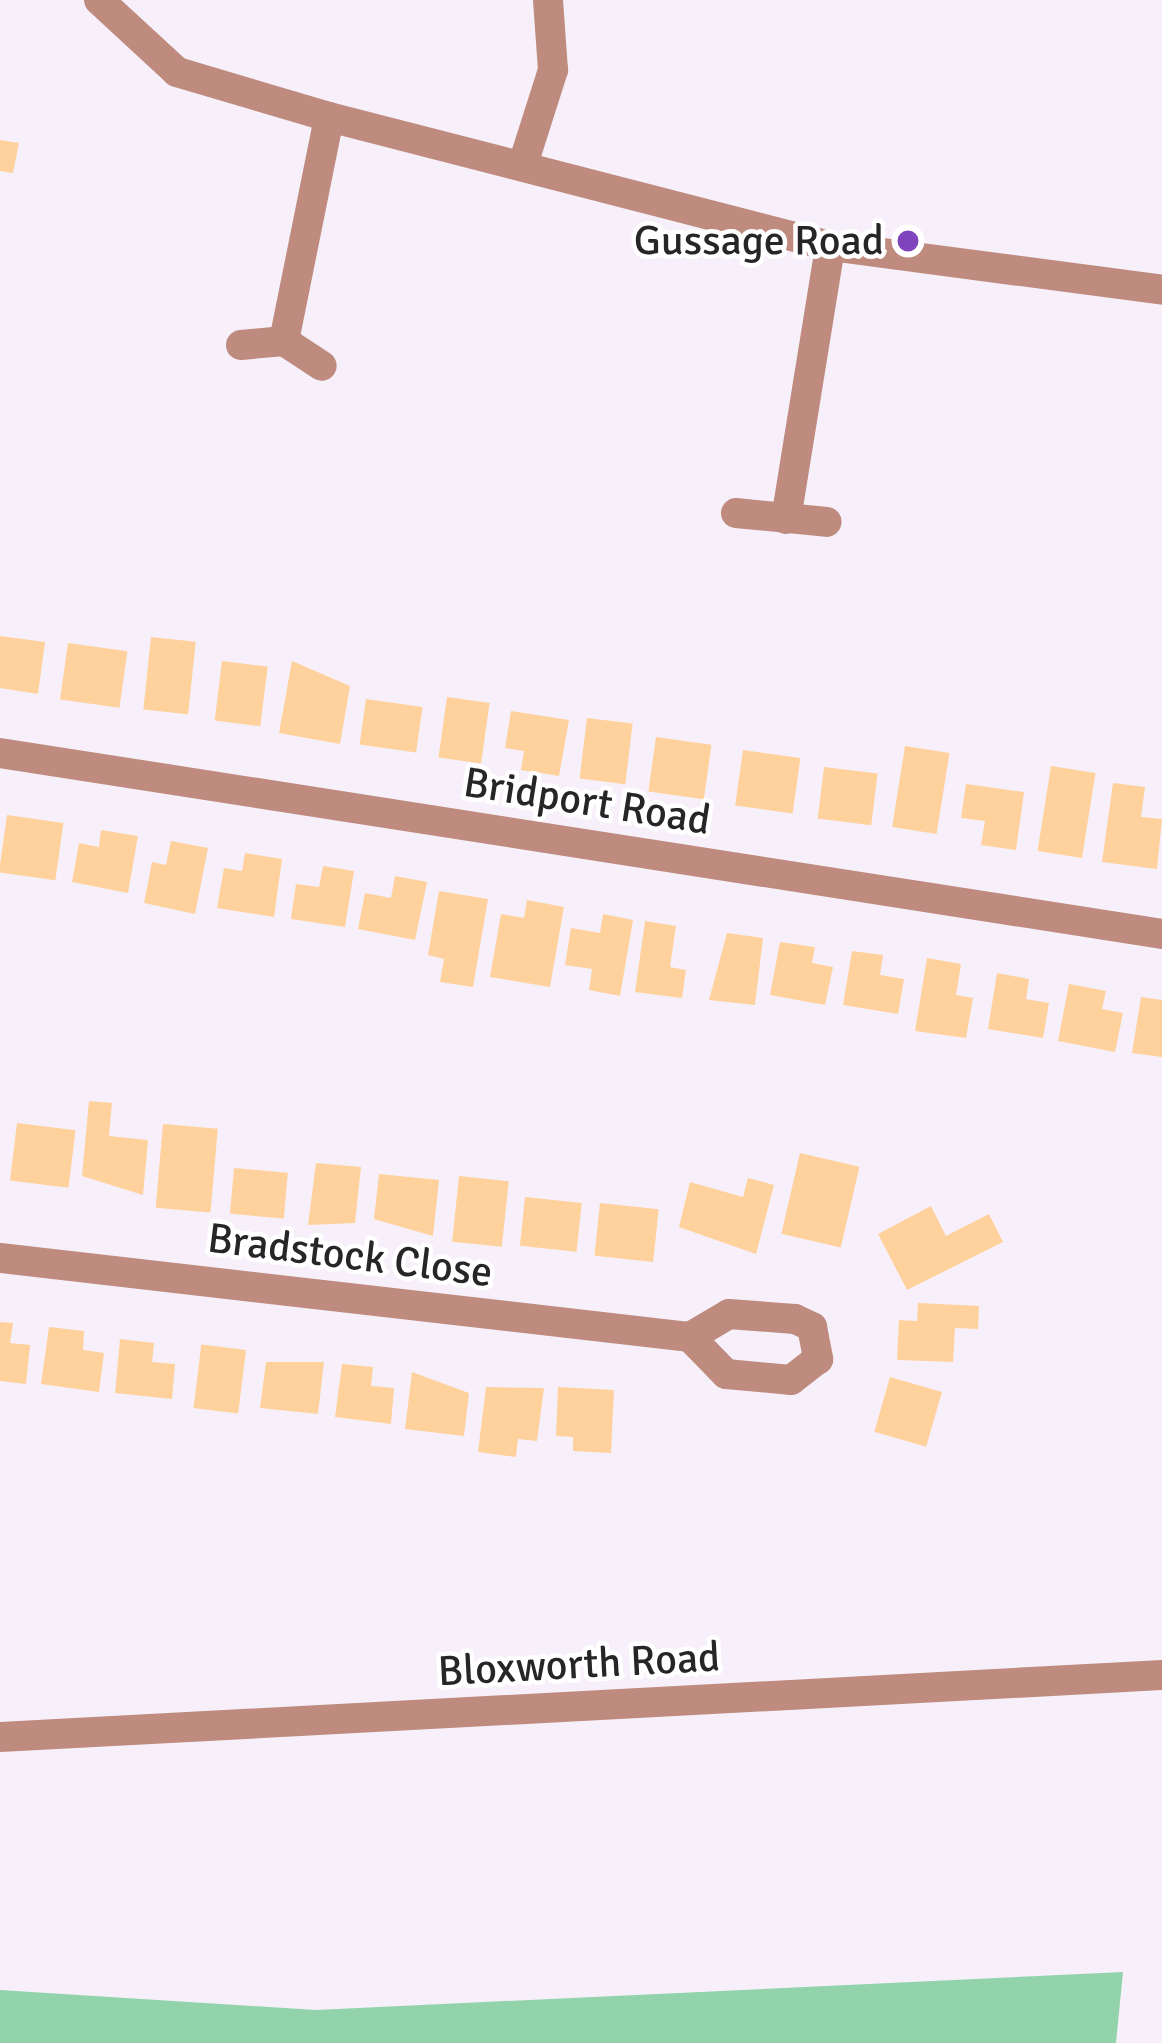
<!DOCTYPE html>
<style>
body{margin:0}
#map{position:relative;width:1162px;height:2043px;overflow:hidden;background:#f7f0fa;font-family:Signika,sans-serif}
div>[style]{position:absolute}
.forest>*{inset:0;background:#92d3ac}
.building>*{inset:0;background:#ffd19c;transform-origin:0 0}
.minor>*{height:30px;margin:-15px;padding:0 15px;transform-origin:15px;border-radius:15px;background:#be8b7e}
.dots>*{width:33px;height:33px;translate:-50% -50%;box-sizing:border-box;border:6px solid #fff;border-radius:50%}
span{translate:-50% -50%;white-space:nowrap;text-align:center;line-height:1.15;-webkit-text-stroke:9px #fff;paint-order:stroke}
.poi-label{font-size:42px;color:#282529}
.right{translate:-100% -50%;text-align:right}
.street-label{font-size:42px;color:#282529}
</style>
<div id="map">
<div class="forest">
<div style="clip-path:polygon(1123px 1972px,1116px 2043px,0 2043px,0 1990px,316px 2010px)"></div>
</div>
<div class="building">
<div style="clip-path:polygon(0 140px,19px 143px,13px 173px,0 171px)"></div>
<div style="clip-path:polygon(0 636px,45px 642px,38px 694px,0 688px)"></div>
<div style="left:151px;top:637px;width:45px;height:73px;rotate:6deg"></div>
<div style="left:68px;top:643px;width:60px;height:57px;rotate:8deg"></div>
<div style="left:222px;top:661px;width:46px;height:60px;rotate:7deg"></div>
<div style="clip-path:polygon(292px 661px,350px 686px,340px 744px,279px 733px)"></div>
<div style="left:447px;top:697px;width:43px;height:61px;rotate:8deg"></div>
<div style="left:366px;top:699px;width:57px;height:46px;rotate:8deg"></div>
<div style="clip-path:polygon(511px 711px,569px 720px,559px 776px,521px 770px,524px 751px,505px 748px)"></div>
<div style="left:587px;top:718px;width:46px;height:61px;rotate:7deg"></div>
<div style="left:656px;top:737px;width:56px;height:55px;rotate:8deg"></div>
<div style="left:905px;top:746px;width:45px;height:82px;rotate:9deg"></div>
<div style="left:743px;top:750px;width:58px;height:56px;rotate:8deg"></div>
<div style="left:1051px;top:766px;width:45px;height:86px;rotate:9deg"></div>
<div style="left:824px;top:767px;width:54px;height:52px;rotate:7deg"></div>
<div style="clip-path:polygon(1113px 783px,1145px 787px,1141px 817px,1162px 819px,1157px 869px,1102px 862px)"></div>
<div style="clip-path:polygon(966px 784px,1024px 792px,1016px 850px,981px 845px,985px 821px,961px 818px)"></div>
<div style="left:7px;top:815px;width:57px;height:58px;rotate:8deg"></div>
<div style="clip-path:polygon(101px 830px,138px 836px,128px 893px,72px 882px,79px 843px,99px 847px)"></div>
<div style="clip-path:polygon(171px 841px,208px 848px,195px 914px,144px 903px,152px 862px,166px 865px)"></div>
<div style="clip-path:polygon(245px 853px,282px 859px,274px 917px,217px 908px,224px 868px,242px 871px)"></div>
<div style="clip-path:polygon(323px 866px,354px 871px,345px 927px,291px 919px,296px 884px,319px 887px)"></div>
<div style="clip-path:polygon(395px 876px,427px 882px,415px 940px,358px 929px,365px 893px,391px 898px)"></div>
<div style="clip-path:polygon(439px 891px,488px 899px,473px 987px,440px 982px,444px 959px,428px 955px)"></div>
<div style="clip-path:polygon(527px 900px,564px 907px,550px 987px,490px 977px,501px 914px,524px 918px)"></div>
<div style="clip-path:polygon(603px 914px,633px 920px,620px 996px,589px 990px,592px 969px,565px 965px,571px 928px,600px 933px)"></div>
<div style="clip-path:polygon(645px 921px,676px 926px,670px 967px,686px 970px,682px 998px,635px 992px)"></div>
<div style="clip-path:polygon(727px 933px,763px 938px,755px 1005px,709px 1000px)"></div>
<div style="clip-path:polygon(780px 942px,815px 947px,812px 963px,833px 967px,825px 1005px,770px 995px)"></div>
<div style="clip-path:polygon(852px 951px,883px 955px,880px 975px,904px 979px,898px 1014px,843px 1005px)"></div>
<div style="clip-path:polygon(927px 958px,961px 964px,956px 995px,973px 998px,966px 1038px,915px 1031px)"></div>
<div style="clip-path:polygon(997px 973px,1029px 979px,1026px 999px,1049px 1003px,1043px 1038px,988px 1029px)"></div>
<div style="clip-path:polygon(1069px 984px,1106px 991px,1102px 1009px,1123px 1013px,1115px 1052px,1058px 1041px)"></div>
<div style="clip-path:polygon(1141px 997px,1162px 1000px,1162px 1057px,1132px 1053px)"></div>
<div style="clip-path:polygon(89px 1101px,112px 1103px,109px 1136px,148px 1140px,143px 1195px,82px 1176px)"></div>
<div style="left:17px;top:1123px;width:59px;height:58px;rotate:7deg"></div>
<div style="left:163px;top:1124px;width:55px;height:84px;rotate:5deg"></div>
<div style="left:800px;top:1153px;width:61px;height:83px;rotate:13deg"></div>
<div style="clip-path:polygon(316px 1163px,361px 1167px,355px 1223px,308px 1225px)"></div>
<div style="left:234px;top:1168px;width:54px;height:46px;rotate:5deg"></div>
<div style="clip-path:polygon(379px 1174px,439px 1180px,433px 1236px,374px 1219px)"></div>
<div style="left:459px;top:1176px;width:50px;height:66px;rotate:6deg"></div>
<div style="clip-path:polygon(748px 1178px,774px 1185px,756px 1254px,679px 1227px,690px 1182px,743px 1197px)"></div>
<div style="left:525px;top:1197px;width:57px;height:49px;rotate:6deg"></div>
<div style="left:600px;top:1203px;width:59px;height:53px;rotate:6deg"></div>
<div style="clip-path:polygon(931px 1206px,946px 1236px,989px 1214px,1003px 1242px,907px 1290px,878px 1234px)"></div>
<div style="clip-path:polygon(918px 1303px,979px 1306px,978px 1329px,955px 1328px,953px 1362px,897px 1360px,899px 1320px,917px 1321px)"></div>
<div style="clip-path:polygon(0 1322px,13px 1323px,10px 1343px,30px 1345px,26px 1384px,0 1381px)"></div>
<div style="clip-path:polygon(49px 1327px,84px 1331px,83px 1350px,104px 1353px,99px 1392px,41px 1384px)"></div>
<div style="clip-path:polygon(120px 1339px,154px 1343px,152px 1362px,175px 1364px,172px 1399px,115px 1393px)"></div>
<div style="left:246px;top:1350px;width:64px;height:45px;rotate:97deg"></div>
<div style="clip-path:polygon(266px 1362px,324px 1362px,318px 1414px,260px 1408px)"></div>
<div style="clip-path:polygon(342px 1364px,373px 1367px,371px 1386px,394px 1388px,391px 1424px,335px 1417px)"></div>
<div style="clip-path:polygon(412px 1372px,469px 1393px,464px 1436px,405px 1429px)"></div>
<div style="left:890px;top:1377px;width:54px;height:57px;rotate:16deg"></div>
<div style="clip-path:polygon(486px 1387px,544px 1388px,537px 1441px,518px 1439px,516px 1457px,478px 1452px)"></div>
<div style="clip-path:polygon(558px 1387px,614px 1390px,611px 1453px,573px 1451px,573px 1437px,556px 1436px)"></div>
</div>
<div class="minor">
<div style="left:99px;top:0;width:106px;rotate:42.7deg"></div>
<div style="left:177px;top:72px;width:159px;rotate:16.5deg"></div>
<div style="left:329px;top:117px;width:517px;rotate:14.44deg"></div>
<div style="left:830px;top:246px;width:335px;rotate:7.5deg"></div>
<div style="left:524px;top:161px;width:96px;rotate:-72.3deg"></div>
<div style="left:553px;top:70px;width:70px;rotate:-94.1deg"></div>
<div style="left:284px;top:341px;width:228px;rotate:-78.6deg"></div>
<div style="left:241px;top:345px;width:43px;rotate:-5.3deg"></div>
<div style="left:284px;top:341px;width:45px;rotate:33.3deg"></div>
<div style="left:736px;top:513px;width:91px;rotate:5.6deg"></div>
<div style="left:786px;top:519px;width:277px;rotate:-80.8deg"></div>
<div style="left:0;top:753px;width:1176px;rotate:8.85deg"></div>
<div style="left:0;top:1258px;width:695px;rotate:6.53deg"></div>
<div style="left:690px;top:1337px;width:45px;rotate:-30.5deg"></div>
<div style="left:729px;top:1314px;width:66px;rotate:4.3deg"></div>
<div style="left:795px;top:1319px;width:19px;rotate:25deg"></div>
<div style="left:812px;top:1327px;width:33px;rotate:79deg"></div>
<div style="left:818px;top:1359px;width:34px;rotate:142deg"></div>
<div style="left:791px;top:1380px;width:65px;rotate:-174.7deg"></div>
<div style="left:726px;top:1374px;width:52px;rotate:-134.2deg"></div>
<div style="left:0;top:1737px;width:1164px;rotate:-3.05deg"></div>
</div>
<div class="dots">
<div style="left:908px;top:241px;background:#7f44bb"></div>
</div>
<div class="poi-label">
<span class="right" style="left:884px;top:241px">Gussage Road</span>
</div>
<div class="street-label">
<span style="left:587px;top:802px;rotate:9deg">Bridport Road</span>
<span style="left:350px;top:1256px;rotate:7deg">Bradstock Close</span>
<span style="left:579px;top:1665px;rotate:-3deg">Bloxworth Road</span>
</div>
</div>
